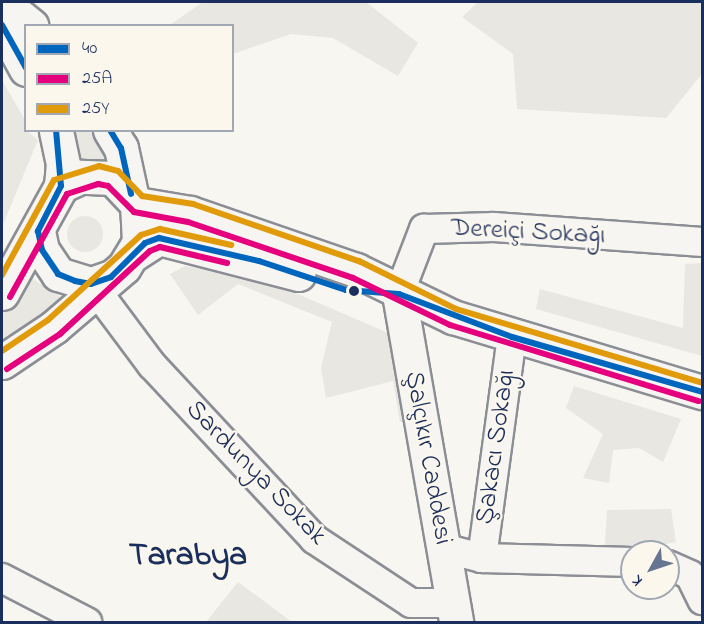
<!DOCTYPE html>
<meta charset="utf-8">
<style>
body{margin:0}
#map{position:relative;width:704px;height:624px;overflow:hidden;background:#f8f6f0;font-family:"Indie Flower",sans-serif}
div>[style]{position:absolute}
.green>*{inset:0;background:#e8e7e2}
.round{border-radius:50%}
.roads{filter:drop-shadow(2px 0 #8b8e94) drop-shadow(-2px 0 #8b8e94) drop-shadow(0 2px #8b8e94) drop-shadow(0 -2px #8b8e94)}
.minor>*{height:28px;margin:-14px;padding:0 14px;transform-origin:14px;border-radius:14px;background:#f6f5f1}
.major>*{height:33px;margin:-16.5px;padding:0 16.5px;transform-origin:16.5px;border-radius:16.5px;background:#f6f5f1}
.bus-1>*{height:6px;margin:-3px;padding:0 3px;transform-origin:3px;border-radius:3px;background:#0065bd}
.bus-2>*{height:6px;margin:-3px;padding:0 3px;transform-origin:3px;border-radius:3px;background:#e5007d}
.bus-3>*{height:6px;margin:-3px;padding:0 3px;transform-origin:3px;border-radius:3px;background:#e19a09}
.dots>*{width:16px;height:16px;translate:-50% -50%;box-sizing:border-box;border:3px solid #fbf7ec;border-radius:50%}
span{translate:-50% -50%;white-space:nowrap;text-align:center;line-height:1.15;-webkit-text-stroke:4.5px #fbf7ec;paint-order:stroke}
.street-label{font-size:27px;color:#1b2f5e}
.district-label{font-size:33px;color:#1b2f5e;font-weight:700}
.frame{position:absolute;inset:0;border:3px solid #1b2f5e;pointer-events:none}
.legend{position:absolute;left:24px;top:24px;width:210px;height:108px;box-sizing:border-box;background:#fbf7ec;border:2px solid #a1a7b3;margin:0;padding:8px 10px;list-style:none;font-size:18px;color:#1b2f5e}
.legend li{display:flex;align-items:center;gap:12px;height:30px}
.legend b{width:30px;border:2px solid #a1a7b3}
.north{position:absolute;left:620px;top:540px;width:60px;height:60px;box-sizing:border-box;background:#fbf7ec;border:2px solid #a1a7b3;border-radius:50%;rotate:230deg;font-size:16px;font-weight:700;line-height:24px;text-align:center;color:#1b2f5e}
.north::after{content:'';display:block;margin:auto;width:21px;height:27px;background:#687591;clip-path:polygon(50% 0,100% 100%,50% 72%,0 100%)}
</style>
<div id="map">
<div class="green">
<div style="clip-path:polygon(203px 2px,366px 2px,418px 43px,398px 76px,333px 38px,291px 34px,233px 54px,232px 26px,171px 24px)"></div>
<div style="clip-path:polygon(478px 2px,702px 2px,702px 74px,666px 118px,517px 109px,513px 54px,462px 17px)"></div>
<div style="clip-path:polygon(2px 80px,25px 120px,26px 130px,38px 140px,2px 227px)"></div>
<div style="clip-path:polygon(71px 131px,91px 131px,115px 168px,75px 161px)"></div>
<div class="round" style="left:67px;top:216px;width:36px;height:36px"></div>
<div style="clip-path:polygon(702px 263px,702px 356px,536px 309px,540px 289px,683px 328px,685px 264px)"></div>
<div style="clip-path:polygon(185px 266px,263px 279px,400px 338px,415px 422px,400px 422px,393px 381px,326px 398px,321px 368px,332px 322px,238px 284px,198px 315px,170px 274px)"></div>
<div style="clip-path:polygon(30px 277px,70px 303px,2px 348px,2px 314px)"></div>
<div style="clip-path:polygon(574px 386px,681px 419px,663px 462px,639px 448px,613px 450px,609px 483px,583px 478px,603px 434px,566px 408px)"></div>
<div style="clip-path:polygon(671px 509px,676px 542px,604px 557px,607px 510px)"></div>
<div style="clip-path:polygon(238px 582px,292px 622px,206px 622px)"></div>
</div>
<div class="roads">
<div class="minor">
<div style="left:96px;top:290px;width:94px;rotate:53.3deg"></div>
<div style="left:152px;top:365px;width:238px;rotate:47deg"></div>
<div style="left:314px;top:539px;width:116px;rotate:33.4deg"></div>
<div style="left:411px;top:603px;width:41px"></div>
<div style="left:399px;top:294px;width:70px;rotate:-69deg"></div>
<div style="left:424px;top:229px;width:70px;rotate:-1.6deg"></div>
<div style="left:494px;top:227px;width:209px;rotate:4.1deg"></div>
<div style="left:443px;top:548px;width:40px;rotate:14.4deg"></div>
<div style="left:482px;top:558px;width:150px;rotate:1.5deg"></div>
<div style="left:482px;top:558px;width:223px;rotate:-82.3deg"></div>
<div style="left:668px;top:565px;width:24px;rotate:24deg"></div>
<div style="left:690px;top:575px;width:28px;rotate:64deg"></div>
<div style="left:2px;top:578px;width:96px;rotate:27.4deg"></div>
</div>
<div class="major">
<div style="left:2px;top:2px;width:38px;rotate:39deg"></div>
<div style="left:2px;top:25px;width:50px;rotate:61.4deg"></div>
<div style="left:110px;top:130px;width:21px;rotate:59deg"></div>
<div style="left:121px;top:148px;width:47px;rotate:77.7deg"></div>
<div style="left:137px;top:204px;width:54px;rotate:9.6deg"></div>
<div style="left:190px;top:213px;width:176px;rotate:19deg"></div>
<div style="left:356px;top:270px;width:108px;rotate:25.9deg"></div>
<div style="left:453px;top:317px;width:260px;rotate:16.8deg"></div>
<div style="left:38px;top:231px;width:19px;rotate:78deg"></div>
<div style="left:42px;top:250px;width:29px;rotate:56deg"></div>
<div style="left:58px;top:274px;width:34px;rotate:17deg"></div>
<div style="left:91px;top:284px;width:21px;rotate:-19deg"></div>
<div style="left:134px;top:254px;width:30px;rotate:-33deg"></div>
<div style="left:159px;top:238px;width:144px;rotate:14.5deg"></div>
<div style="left:2px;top:293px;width:122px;rotate:-61.1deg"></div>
<div style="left:61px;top:186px;width:22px;rotate:-85deg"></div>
<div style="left:63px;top:164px;width:35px;rotate:-102deg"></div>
<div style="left:399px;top:294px;width:333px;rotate:80.1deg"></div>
<div style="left:2px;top:362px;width:63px;rotate:-33.9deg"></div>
<div style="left:54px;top:327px;width:92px;rotate:-40.6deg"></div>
<div style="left:124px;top:267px;width:29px;rotate:-59deg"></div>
<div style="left:139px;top:242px;width:38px;rotate:-93deg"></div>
<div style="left:137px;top:204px;width:35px;rotate:-133deg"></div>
<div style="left:113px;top:178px;width:33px;rotate:-178deg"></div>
<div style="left:80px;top:177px;width:21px;rotate:155deg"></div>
</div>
</div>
<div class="bus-1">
<div style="left:2px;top:25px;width:49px;rotate:60.8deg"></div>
<div style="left:56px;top:130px;width:56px;rotate:84.9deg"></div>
<div style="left:61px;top:186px;width:51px;rotate:117.1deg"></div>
<div style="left:38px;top:231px;width:19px;rotate:78deg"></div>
<div style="left:42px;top:250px;width:29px;rotate:56deg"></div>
<div style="left:58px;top:274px;width:18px;rotate:22deg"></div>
<div style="left:75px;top:281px;width:16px;rotate:11deg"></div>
<div style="left:91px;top:284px;width:21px;rotate:-19deg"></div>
<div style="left:111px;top:277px;width:48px;rotate:-45deg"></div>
<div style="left:145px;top:243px;width:15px;rotate:-20deg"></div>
<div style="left:159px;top:238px;width:103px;rotate:13deg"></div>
<div style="left:259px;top:261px;width:92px;rotate:18.4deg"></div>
<div style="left:346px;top:290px;width:53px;rotate:4.3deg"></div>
<div style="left:399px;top:294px;width:121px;rotate:20.8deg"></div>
<div style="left:512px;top:337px;width:198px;rotate:16.1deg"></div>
<div style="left:110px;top:130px;width:21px;rotate:59deg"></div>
<div style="left:121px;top:148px;width:47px;rotate:77.7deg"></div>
</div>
<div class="bus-2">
<div style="left:10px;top:297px;width:118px;rotate:-61deg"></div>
<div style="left:67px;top:194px;width:33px;rotate:-18deg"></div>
<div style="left:98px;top:184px;width:10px;rotate:11deg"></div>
<div style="left:108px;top:186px;width:37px;rotate:45deg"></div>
<div style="left:134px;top:212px;width:55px;rotate:10.5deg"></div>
<div style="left:188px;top:222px;width:174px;rotate:18.7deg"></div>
<div style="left:353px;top:278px;width:108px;rotate:25.9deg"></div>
<div style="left:450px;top:325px;width:260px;rotate:17deg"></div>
<div style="left:7px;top:369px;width:64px;rotate:-33.4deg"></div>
<div style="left:60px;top:334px;width:122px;rotate:-42.7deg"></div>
<div style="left:150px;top:251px;width:11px;rotate:-22deg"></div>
<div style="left:160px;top:247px;width:69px;rotate:13.4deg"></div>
</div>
<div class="bus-3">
<div style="left:2px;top:275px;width:108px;rotate:-61.3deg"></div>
<div style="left:54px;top:180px;width:47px;rotate:-17.3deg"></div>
<div style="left:99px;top:166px;width:20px;rotate:15deg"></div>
<div style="left:118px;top:171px;width:35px;rotate:46deg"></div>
<div style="left:142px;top:196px;width:52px;rotate:8.9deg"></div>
<div style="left:193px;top:204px;width:176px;rotate:19deg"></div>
<div style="left:359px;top:261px;width:108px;rotate:26.3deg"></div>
<div style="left:456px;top:309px;width:257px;rotate:16.7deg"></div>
<div style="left:2px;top:351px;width:55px;rotate:-34deg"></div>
<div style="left:48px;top:320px;width:126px;rotate:-42.4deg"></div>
<div style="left:141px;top:235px;width:20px;rotate:-18deg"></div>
<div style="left:160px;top:229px;width:73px;rotate:12.7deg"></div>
</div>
<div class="dots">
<div style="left:354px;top:291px;background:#1b2f5e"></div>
</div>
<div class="street-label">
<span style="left:528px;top:232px;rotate:3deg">Dereiçi Sokağı</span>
<span style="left:496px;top:447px;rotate:-82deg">Şakacı Sokağı</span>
<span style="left:428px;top:458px;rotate:80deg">Şalçıkır Caddesi</span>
<span style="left:256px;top:473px;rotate:46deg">Sardunya Sokak</span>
</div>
<div class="district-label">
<span style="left:188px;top:557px">Tarabya</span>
</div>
<div class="frame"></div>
<ul class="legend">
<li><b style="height:8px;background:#0065bd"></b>40</li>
<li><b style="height:8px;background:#e5007d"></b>25A</li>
<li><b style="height:8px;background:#e19a09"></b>25Y</li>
</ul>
<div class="north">K</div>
</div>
